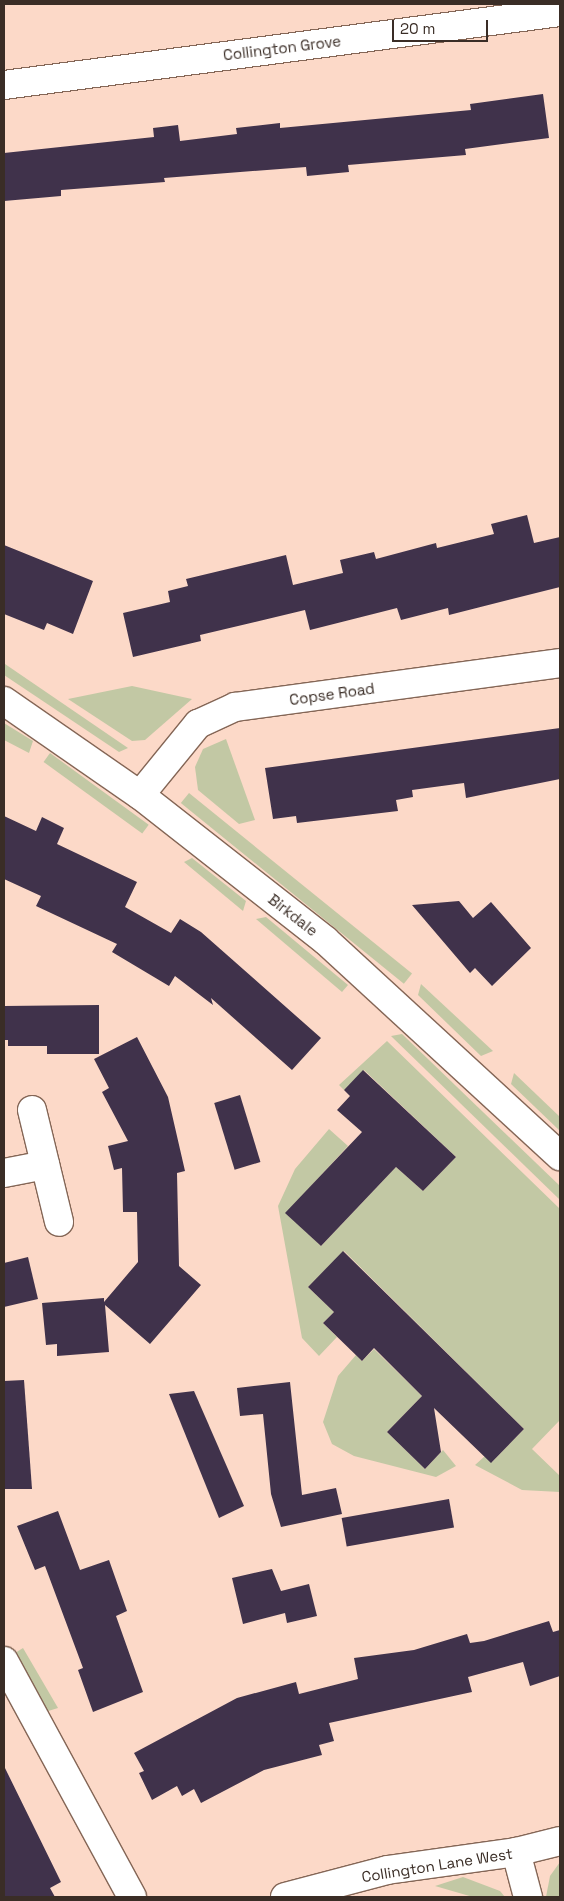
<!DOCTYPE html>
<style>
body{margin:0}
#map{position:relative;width:564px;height:1901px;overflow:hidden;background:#fcd9c8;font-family:"Space Grotesk",sans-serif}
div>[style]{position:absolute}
.green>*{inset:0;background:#c2c8a4;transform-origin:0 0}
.building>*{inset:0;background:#40324b;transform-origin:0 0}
.roads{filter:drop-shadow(1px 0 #846656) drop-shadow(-1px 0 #846656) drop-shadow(0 1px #846656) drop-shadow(0 -1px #846656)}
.minor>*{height:28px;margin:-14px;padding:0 14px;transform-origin:14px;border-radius:14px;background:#fff}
span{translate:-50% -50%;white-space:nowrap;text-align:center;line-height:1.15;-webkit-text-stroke:5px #fff;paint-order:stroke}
.street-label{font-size:15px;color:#3a2d26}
.frame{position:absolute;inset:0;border:5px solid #3a2d26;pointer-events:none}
.scale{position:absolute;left:392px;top:20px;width:96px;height:22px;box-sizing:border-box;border:2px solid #3a2d26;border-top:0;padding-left:6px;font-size:15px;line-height:18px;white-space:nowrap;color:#3a2d26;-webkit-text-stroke:4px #fff;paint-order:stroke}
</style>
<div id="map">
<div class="green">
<div style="clip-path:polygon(5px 664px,128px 748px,119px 752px,4px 675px)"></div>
<div style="clip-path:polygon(132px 686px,192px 699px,145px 740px,132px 741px,68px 699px)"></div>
<div style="clip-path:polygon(4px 723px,33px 741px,29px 753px,4px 740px)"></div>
<div style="clip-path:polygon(226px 739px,255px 820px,239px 824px,198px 790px,195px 767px,203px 749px)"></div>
<div style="left:50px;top:753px;width:122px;height:11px;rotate:36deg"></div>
<div style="left:189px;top:793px;width:287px;height:13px;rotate:39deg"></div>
<div style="clip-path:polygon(192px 858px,246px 901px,243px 911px,184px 862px)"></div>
<div style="clip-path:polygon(266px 917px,348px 985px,342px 992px,256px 919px)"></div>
<div style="clip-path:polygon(421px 984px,493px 1051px,481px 1056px,418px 995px)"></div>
<div style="clip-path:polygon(402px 1034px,560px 1186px,560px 1200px,391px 1036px)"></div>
<div style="clip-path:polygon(387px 1041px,560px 1209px,560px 1420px,532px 1449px,560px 1476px,560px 1492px,522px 1490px,475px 1465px,485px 1456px,492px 1462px,524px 1429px,344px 1251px,308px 1287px,334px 1312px,323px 1323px,337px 1337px,319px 1356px,302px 1338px,278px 1206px,295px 1169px,329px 1129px,348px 1146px,286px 1213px,321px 1246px,396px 1167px,423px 1191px,456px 1157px,364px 1070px,344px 1090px,339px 1085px)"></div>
<div style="clip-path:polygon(514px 1073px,560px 1117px,560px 1131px,511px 1084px)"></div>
<div style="clip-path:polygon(374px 1349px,422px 1396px,387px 1432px,425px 1469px,443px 1450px,456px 1466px,436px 1477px,354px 1456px,332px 1444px,323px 1422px,338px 1376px,356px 1355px,362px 1361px)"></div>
<div style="clip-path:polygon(23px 1648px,58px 1708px,45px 1712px,15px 1653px)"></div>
<div style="clip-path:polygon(560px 1862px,560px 1897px,546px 1897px,550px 1876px)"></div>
<div style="clip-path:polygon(463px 1877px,500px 1891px,505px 1897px,473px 1897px,435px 1886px)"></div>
</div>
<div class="building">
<div style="clip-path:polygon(543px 94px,549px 138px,465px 149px,466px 155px,348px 165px,349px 172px,307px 176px,306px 167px,164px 178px,165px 182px,61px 190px,61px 196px,4px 201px,4px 153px,154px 137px,153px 128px,178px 125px,180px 141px,237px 134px,236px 128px,280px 123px,280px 128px,471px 110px,470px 104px)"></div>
<div style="clip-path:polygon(527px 515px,534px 543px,560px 537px,560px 587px,449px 615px,448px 608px,401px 620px,397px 608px,310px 630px,305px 610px,200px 635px,201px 641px,133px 657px,123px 613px,170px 602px,168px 591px,188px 586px,186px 579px,286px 555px,293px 585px,343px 573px,340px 560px,374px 552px,376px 559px,436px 543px,437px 548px,494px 534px,491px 524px)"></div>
<div style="clip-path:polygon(4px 545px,93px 581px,73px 634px,47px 623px,44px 630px,4px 614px)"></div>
<div style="clip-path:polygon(560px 728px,560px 779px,466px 798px,464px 783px,412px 790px,413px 797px,396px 800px,398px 811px,297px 823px,296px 816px,273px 819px,265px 768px)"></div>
<div style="clip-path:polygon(4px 816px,36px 831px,42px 817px,64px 828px,57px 844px,137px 882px,125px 907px,171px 933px,180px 919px,201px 932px,321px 1038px,292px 1070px,211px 998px,213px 1005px,175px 976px,169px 986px,112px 952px,117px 944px,36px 906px,41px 896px,4px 879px)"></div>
<div style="clip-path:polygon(459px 901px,473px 918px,491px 902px,531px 948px,492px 986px,475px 968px,470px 973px,412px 905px)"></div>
<div style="clip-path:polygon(99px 1005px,99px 1054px,47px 1054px,47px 1046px,8px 1046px,8px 1040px,4px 1040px,4px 1006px)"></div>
<div style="clip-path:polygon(137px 1037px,168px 1097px,185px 1171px,177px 1173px,179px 1266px,201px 1285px,150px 1344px,105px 1305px,109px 1352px,57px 1356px,57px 1344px,46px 1345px,42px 1303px,104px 1298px,104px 1302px,138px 1262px,137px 1212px,123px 1212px,122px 1168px,114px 1170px,108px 1146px,128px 1141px,102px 1092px,109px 1088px,94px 1059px)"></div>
<div style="clip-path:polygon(363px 1070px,456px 1157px,423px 1191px,396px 1167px,321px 1246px,285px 1213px,362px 1132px,337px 1110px,350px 1096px,344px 1090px)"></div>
<div style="left:240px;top:1095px;width:70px;height:27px;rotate:73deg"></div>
<div style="clip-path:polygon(343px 1251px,524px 1429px,491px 1463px,434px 1408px,441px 1452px,425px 1469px,387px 1432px,422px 1396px,374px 1348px,362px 1361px,323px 1323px,334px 1312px,308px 1287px)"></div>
<div style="clip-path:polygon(28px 1257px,38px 1299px,4px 1307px,4px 1263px)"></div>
<div style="clip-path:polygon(24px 1380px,32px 1489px,4px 1489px,4px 1381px)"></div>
<div style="clip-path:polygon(290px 1382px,302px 1495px,336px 1488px,342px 1514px,281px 1527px,271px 1494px,263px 1414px,240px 1416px,237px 1388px)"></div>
<div style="clip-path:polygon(194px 1391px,244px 1506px,219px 1518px,169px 1394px)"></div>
<div style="left:449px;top:1499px;width:29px;height:109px;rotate:80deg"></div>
<div style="clip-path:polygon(58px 1511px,80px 1570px,109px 1560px,127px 1611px,116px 1616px,143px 1692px,93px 1712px,78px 1670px,83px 1668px,45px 1566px,35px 1570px,17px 1526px)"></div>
<div style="clip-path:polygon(272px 1569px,281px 1591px,309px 1584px,317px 1616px,287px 1623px,285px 1613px,243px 1624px,232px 1578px)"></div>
<div style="clip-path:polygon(549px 1621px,553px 1632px,560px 1630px,560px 1676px,530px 1686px,523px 1662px,468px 1677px,472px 1692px,329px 1723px,334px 1741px,319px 1745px,322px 1755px,264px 1770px,201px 1803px,194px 1789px,182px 1796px,177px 1786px,152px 1800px,139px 1773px,144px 1771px,134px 1753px,237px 1698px,296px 1682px,299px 1694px,358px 1679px,354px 1658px,414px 1650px,467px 1634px,470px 1643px,484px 1641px)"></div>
<div style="clip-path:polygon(4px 1766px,61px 1882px,50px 1888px,55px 1897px,4px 1897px)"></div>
</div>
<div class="roads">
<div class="minor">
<div style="left:4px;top:85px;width:561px;rotate:-7.48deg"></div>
<div style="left:4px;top:701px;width:165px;rotate:34.7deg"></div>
<div style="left:140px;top:795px;width:236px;rotate:38.1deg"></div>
<div style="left:326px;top:941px;width:318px;rotate:42.6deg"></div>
<div style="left:140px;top:795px;width:92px;rotate:-50.8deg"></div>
<div style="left:198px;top:724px;width:41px;rotate:-24.7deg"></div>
<div style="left:235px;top:707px;width:328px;rotate:-7.7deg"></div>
<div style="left:32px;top:1110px;width:115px;rotate:76.4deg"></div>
<div style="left:4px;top:1173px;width:42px;rotate:-11deg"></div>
<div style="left:4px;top:1661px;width:268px;rotate:61.5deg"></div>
<div style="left:516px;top:1852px;width:47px;rotate:75.1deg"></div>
<div style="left:285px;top:1897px;width:106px;rotate:-14.8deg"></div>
<div style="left:387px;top:1870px;width:130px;rotate:-7.9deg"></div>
<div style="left:516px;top:1852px;width:45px;rotate:-14deg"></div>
</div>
</div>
<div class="street-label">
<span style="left:282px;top:48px;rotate:-7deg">Collington Grove</span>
<span style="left:332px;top:694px;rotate:-8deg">Copse Road</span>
<span style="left:293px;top:915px;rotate:38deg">Birkdale</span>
<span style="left:437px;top:1865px;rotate:-9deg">Collington Lane West</span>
</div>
<div class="frame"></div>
<div class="scale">20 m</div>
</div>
